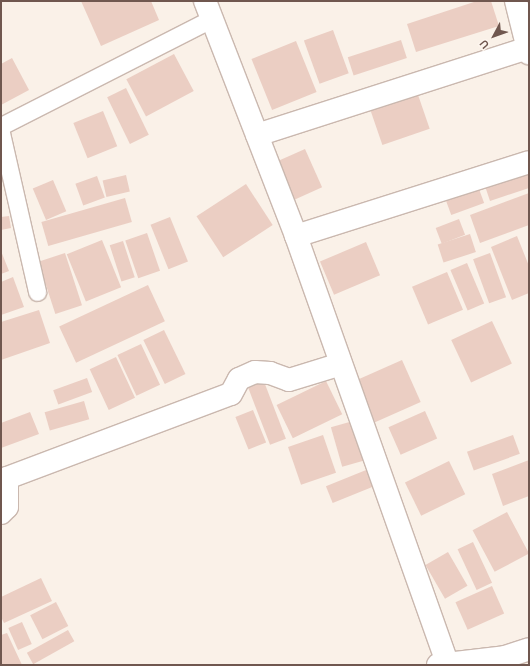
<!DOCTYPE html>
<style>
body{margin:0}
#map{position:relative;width:530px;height:666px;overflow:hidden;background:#faf1e8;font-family:Overpass,sans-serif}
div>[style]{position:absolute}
.building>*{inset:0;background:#ebcec3;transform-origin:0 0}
.roads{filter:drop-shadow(1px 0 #cab8af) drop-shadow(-1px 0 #cab8af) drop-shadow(0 1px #cab8af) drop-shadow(0 -1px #cab8af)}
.lane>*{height:17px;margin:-8.5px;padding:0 8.5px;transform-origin:8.5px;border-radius:8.5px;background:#fff}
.street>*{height:22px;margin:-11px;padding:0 11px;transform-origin:11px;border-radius:11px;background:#fff}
span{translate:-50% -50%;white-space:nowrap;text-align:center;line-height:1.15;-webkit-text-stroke:3px #fdf5ee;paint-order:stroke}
.frame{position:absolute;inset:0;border:2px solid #70574f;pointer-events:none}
.north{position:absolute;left:474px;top:16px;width:40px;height:40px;-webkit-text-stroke:3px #fdf5ee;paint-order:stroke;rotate:229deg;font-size:11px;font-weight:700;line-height:16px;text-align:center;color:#70574f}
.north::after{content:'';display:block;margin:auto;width:14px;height:18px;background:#70574f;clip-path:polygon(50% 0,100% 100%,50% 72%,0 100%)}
</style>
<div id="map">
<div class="building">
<div style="clip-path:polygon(81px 1px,151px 1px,159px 20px,101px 46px)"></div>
<div style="clip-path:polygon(477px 1px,491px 1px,499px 26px,416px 52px,407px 24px)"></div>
<div style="left:333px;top:30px;width:46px;height:31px;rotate:70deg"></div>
<div style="left:401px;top:40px;width:19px;height:56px;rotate:72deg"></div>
<div style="left:296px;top:41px;width:55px;height:48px;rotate:68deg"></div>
<div style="left:174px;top:54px;width:42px;height:54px;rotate:62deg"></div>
<div style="clip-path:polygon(12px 58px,29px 90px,1px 105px,1px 64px)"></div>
<div style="left:126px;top:88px;width:52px;height:21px;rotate:64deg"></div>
<div style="left:416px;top:89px;width:42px;height:50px;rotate:71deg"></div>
<div style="left:103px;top:111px;width:38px;height:32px;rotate:68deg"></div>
<div style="left:305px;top:149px;width:42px;height:37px;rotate:66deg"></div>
<div style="clip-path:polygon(529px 172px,529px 188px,490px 201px,485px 186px)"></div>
<div style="left:126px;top:175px;width:17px;height:24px;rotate:77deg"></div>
<div style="left:97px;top:176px;width:23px;height:23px;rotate:70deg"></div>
<div style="left:53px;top:180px;width:34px;height:22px;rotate:67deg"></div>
<div style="left:246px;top:184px;width:49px;height:59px;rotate:57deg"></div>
<div style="left:479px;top:189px;width:15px;height:35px;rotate:70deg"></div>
<div style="clip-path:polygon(529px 193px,529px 225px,480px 243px,470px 215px)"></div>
<div style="left:125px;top:198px;width:25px;height:87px;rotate:74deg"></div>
<div style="clip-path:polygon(9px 216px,11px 228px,1px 230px,1px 217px)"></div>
<div style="left:170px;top:217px;width:48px;height:21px;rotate:68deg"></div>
<div style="left:459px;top:219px;width:17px;height:25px;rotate:69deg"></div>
<div style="left:147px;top:233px;width:40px;height:23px;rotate:71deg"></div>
<div style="left:470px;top:234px;width:19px;height:34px;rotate:72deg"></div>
<div style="clip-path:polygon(517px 236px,529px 266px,529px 293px,512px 300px,491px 247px)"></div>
<div style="left:102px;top:240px;width:51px;height:38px;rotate:68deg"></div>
<div style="left:123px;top:241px;width:38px;height:14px;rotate:72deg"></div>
<div style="left:366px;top:242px;width:36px;height:50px;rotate:67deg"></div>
<div style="clip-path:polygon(1px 251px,9px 271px,1px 274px)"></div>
<div style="left:65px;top:253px;width:55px;height:28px;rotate:72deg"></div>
<div style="left:490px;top:253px;width:47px;height:18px;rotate:70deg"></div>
<div style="left:467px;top:263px;width:44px;height:18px;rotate:67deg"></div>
<div style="left:447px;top:272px;width:41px;height:38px;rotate:67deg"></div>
<div style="clip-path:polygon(13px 277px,24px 307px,1px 315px,1px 282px)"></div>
<div style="left:148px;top:285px;width:40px;height:98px;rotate:65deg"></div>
<div style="clip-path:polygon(39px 310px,50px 343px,1px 360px,1px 322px)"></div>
<div style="left:492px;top:321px;width:47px;height:45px;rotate:65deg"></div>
<div style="left:164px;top:330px;width:49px;height:23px;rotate:64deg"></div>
<div style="left:141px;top:344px;width:45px;height:26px;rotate:65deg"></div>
<div style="left:116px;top:357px;width:45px;height:29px;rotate:65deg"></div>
<div style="left:402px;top:360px;width:46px;height:50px;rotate:66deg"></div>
<div style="left:87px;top:378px;width:15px;height:36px;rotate:70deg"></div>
<div style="left:263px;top:379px;width:64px;height:17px;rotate:69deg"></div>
<div style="left:326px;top:381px;width:37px;height:55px;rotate:64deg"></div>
<div style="left:84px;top:401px;width:19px;height:41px;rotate:74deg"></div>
<div style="left:253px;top:410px;width:35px;height:19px;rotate:68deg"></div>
<div style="left:425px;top:411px;width:30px;height:40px;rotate:66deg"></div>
<div style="clip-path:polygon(30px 412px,39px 434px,1px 448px,1px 423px)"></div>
<div style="left:353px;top:421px;width:41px;height:23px;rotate:74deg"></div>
<div style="left:323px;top:435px;width:40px;height:37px;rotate:71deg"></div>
<div style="left:513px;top:435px;width:20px;height:49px;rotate:70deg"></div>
<div style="clip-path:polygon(529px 460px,529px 496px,503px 506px,492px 474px)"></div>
<div style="left:449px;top:461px;width:37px;height:49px;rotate:64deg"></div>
<div style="left:376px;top:466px;width:18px;height:54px;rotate:68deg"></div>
<div style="left:507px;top:512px;width:47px;height:39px;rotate:62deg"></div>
<div style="left:473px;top:542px;width:45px;height:17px;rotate:65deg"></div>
<div style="left:448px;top:552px;width:39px;height:26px;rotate:60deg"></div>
<div style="clip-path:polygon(41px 578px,52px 601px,4px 623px,1px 617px,1px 597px)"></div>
<div style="left:492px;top:586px;width:30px;height:40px;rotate:66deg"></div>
<div style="left:56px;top:602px;width:27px;height:29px;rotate:63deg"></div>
<div style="left:22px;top:622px;width:24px;height:15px;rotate:66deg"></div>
<div style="left:68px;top:630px;width:13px;height:47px;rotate:61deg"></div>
<div style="clip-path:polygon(7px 633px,22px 665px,1px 665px,1px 635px)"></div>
</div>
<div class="roads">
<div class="lane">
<div style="left:1px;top:126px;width:238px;rotate:-27deg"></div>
<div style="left:1px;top:133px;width:163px;rotate:77.2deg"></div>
</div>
<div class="street">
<div style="left:205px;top:1px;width:252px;rotate:68.8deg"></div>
<div style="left:296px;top:236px;width:452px;rotate:70.5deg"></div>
<div style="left:516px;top:1px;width:54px;rotate:76deg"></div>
<div style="left:257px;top:135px;width:285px;rotate:-17.8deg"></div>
<div style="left:296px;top:236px;width:244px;rotate:-17.6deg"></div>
<div style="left:1px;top:513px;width:8px;rotate:-45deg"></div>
<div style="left:7px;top:507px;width:29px;rotate:-90deg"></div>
<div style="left:7px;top:478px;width:239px;rotate:-20.6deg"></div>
<div style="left:231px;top:394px;width:17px;rotate:-62deg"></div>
<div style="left:239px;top:379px;width:17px;rotate:-24deg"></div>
<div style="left:255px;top:372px;width:15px;rotate:4deg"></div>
<div style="left:270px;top:373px;width:20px;rotate:20deg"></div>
<div style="left:289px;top:380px;width:54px;rotate:-17.1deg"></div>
<div style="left:438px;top:665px;width:67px;rotate:-6.8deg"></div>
<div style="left:505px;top:657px;width:25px;rotate:-18deg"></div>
</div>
</div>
<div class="frame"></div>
<div class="north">U</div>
</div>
